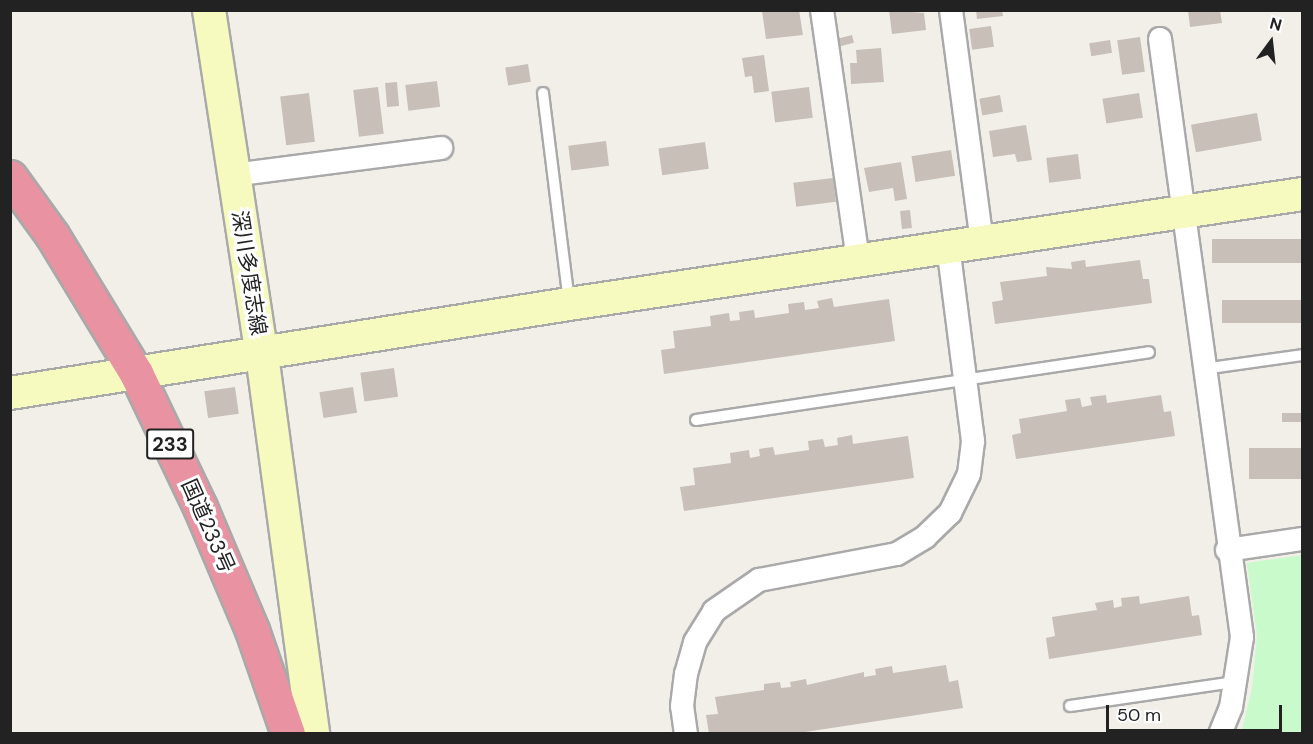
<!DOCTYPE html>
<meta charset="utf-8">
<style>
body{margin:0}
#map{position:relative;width:1313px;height:744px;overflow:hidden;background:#f2efe9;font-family:"DM Sans","Noto Sans JP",sans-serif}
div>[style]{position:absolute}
.park>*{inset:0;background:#c8facc}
.building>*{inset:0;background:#c7bfb8;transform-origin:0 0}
.roads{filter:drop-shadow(2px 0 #a9a9a9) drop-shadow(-2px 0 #a9a9a9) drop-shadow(0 2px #a9a9a9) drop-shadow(0 -2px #a9a9a9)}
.lane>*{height:10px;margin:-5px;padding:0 5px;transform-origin:5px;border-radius:5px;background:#fff}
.street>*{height:22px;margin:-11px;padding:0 11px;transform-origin:11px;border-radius:11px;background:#fff}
.secondary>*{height:32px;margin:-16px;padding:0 16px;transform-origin:16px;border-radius:16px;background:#f7fabf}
.highway>*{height:33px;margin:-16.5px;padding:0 16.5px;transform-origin:16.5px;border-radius:16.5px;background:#e892a2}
span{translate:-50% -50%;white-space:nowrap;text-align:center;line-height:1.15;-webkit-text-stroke:6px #fff;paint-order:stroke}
.shield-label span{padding:2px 4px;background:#fff;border:2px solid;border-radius:4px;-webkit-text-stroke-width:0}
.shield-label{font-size:20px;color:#222;font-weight:700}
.street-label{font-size:21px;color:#222}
.frame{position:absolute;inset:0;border:12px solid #222;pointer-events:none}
.north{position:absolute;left:1241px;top:12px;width:60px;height:60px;-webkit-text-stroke:4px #fff;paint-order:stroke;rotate:15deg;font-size:16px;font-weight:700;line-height:24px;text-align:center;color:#222}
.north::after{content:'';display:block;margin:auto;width:21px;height:27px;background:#222;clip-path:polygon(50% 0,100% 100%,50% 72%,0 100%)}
.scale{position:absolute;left:1106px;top:705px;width:176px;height:27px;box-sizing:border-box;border:3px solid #222;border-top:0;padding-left:8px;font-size:18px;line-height:21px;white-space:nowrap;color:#222;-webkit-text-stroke:4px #fff;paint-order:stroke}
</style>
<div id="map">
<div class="park">
<div style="clip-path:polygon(1302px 555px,1302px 733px,1241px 733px,1252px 689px,1257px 635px,1247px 563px)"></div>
</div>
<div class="building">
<div style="clip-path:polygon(799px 10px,803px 35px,766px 39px,762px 11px)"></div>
<div style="clip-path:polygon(889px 10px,924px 13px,926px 30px,892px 34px)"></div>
<div style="clip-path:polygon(976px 10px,1002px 10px,1003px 16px,977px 19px)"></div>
<div style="clip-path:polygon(1188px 10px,1220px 10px,1222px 23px,1190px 27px)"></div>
<div style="left:991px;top:26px;width:21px;height:22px;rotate:82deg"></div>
<div style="left:852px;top:35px;width:8px;height:14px;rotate:76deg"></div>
<div style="left:1140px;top:37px;width:35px;height:23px;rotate:82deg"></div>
<div style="left:1110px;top:40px;width:13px;height:21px;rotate:81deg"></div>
<div style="clip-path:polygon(881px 48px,884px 82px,851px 84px,850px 63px,857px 63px,856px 50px)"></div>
<div style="clip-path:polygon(764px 55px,769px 91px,754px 93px,752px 76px,745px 77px,742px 58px)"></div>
<div style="left:528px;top:64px;width:18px;height:23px;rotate:81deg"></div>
<div style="left:437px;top:81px;width:26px;height:32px;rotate:83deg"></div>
<div style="left:397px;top:82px;width:24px;height:12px;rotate:85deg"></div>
<div style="left:378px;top:87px;width:47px;height:25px;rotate:83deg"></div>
<div style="left:809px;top:87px;width:31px;height:38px;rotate:83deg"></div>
<div style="left:309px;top:93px;width:49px;height:29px;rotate:83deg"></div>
<div style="left:1139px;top:93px;width:25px;height:37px;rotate:81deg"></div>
<div style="left:1000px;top:95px;width:17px;height:21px;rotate:80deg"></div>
<div style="left:1257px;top:113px;width:28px;height:67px;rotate:80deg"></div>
<div style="clip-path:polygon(1026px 125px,1032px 160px,1017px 162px,1015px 154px,993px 157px,989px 131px)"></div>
<div style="left:606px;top:141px;width:25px;height:38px;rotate:83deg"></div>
<div style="left:705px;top:142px;width:27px;height:47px;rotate:82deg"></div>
<div style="left:951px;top:150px;width:26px;height:40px;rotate:81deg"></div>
<div style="left:1078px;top:154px;width:25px;height:32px;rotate:83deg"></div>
<div style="clip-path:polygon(901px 162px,907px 199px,895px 201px,893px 188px,869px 192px,864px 168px)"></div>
<div style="left:833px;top:178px;width:24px;height:40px;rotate:83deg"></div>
<div style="left:910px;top:210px;width:18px;height:10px;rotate:84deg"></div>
<div style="left:1302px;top:239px;width:24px;height:90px;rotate:90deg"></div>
<div style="clip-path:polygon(1085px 260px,1086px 267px,1140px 260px,1143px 279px,1149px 279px,1152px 303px,995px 324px,992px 302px,1003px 300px,1000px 282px,1047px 276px,1046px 267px,1072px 269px,1071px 262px)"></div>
<div style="clip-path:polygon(832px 298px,834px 307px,889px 299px,895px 341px,664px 374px,661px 350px,675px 348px,673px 331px,711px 326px,710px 316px,729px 313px,730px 321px,740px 320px,739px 312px,754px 310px,755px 318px,789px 313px,788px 304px,804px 302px,805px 310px,819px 308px,817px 301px)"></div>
<div style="left:1302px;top:300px;width:23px;height:80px;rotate:90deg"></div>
<div style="left:394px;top:368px;width:29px;height:34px;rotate:82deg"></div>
<div style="left:235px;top:387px;width:27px;height:31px;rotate:82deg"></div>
<div style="left:353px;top:387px;width:26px;height:34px;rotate:81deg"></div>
<div style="clip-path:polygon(1106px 395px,1107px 403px,1161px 395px,1164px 412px,1171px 411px,1175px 436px,1016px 459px,1012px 435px,1021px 433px,1019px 419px,1067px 411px,1065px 400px,1080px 398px,1082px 407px,1092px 405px,1090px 397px)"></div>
<div style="left:1302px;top:413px;width:9px;height:20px;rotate:90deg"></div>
<div style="clip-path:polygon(852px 435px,853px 444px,908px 436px,914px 478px,684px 511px,680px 487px,695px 485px,693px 468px,731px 463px,730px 453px,749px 450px,750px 458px,760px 456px,759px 449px,773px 447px,775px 455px,809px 450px,808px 441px,823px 439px,825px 447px,838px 445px,837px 438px)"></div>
<div style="left:1302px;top:448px;width:31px;height:53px;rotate:90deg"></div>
<div style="clip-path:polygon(1139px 596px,1140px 604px,1189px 596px,1192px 616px,1199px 615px,1202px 635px,1049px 659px,1046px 638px,1055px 636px,1052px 617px,1097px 610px,1095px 603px,1113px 600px,1114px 608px,1122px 606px,1121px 598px)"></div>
<div style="clip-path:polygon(946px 665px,949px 682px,958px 680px,963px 708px,792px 734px,709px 734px,706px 715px,718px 714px,715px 697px,764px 690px,764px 684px,780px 682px,781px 688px,791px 687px,790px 682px,806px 679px,807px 685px,864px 672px,864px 677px,876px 675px,875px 669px,892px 666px,893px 673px)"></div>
</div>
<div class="roads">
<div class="lane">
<div style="left:543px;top:93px;width:210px;rotate:82.9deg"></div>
<div style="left:1203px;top:369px;width:100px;rotate:-8deg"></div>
<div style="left:696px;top:420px;width:458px;rotate:-8.5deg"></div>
<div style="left:1070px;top:706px;width:167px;rotate:-8.3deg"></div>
</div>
<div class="street">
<div style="left:822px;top:10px;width:254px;rotate:81.8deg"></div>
<div style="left:951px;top:10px;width:234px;rotate:82.4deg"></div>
<div style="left:1160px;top:39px;width:604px;rotate:82.19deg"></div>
<div style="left:1242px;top:637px;width:71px;rotate:98.9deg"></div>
<div style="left:1231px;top:707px;width:29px;rotate:112deg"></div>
<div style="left:233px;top:175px;width:210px;rotate:-7.4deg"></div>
<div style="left:1227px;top:550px;width:76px;rotate:-8.3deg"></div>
<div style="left:686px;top:734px;width:28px;rotate:-98deg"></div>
<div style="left:682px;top:706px;width:32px;rotate:-83deg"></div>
<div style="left:686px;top:674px;width:33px;rotate:-74deg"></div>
<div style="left:695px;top:642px;width:36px;rotate:-58deg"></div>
<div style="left:714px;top:611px;width:55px;rotate:-34.6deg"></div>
<div style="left:759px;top:580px;width:140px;rotate:-10.7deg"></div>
<div style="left:897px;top:554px;width:33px;rotate:-31deg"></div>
<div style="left:925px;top:537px;width:35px;rotate:-44deg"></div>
<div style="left:950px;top:513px;width:43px;rotate:-64deg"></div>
<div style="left:969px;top:474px;width:33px;rotate:-83deg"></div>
<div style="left:973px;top:441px;width:196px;rotate:-97.3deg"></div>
</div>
<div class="secondary">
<div style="left:209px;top:10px;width:349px;rotate:81.3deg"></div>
<div style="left:262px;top:355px;width:382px;rotate:82.3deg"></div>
<div style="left:10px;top:393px;width:566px;rotate:-9.05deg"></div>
<div style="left:569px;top:304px;width:741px;rotate:-8.53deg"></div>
</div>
<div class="highway">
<div style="left:10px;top:177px;width:72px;rotate:54.1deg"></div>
<div style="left:52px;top:235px;width:162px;rotate:58.7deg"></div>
<div style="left:136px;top:373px;width:148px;rotate:64.5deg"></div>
<div style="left:200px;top:507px;width:134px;rotate:67.1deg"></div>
<div style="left:252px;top:630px;width:110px;rotate:70.9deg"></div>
</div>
</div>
<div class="shield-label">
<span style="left:170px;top:444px">233</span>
</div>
<div class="street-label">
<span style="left:249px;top:273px;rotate:81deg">深川多度志線</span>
<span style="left:208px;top:526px;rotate:66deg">国道233号</span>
</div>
<div class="frame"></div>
<div class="north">N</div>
<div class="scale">50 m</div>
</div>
